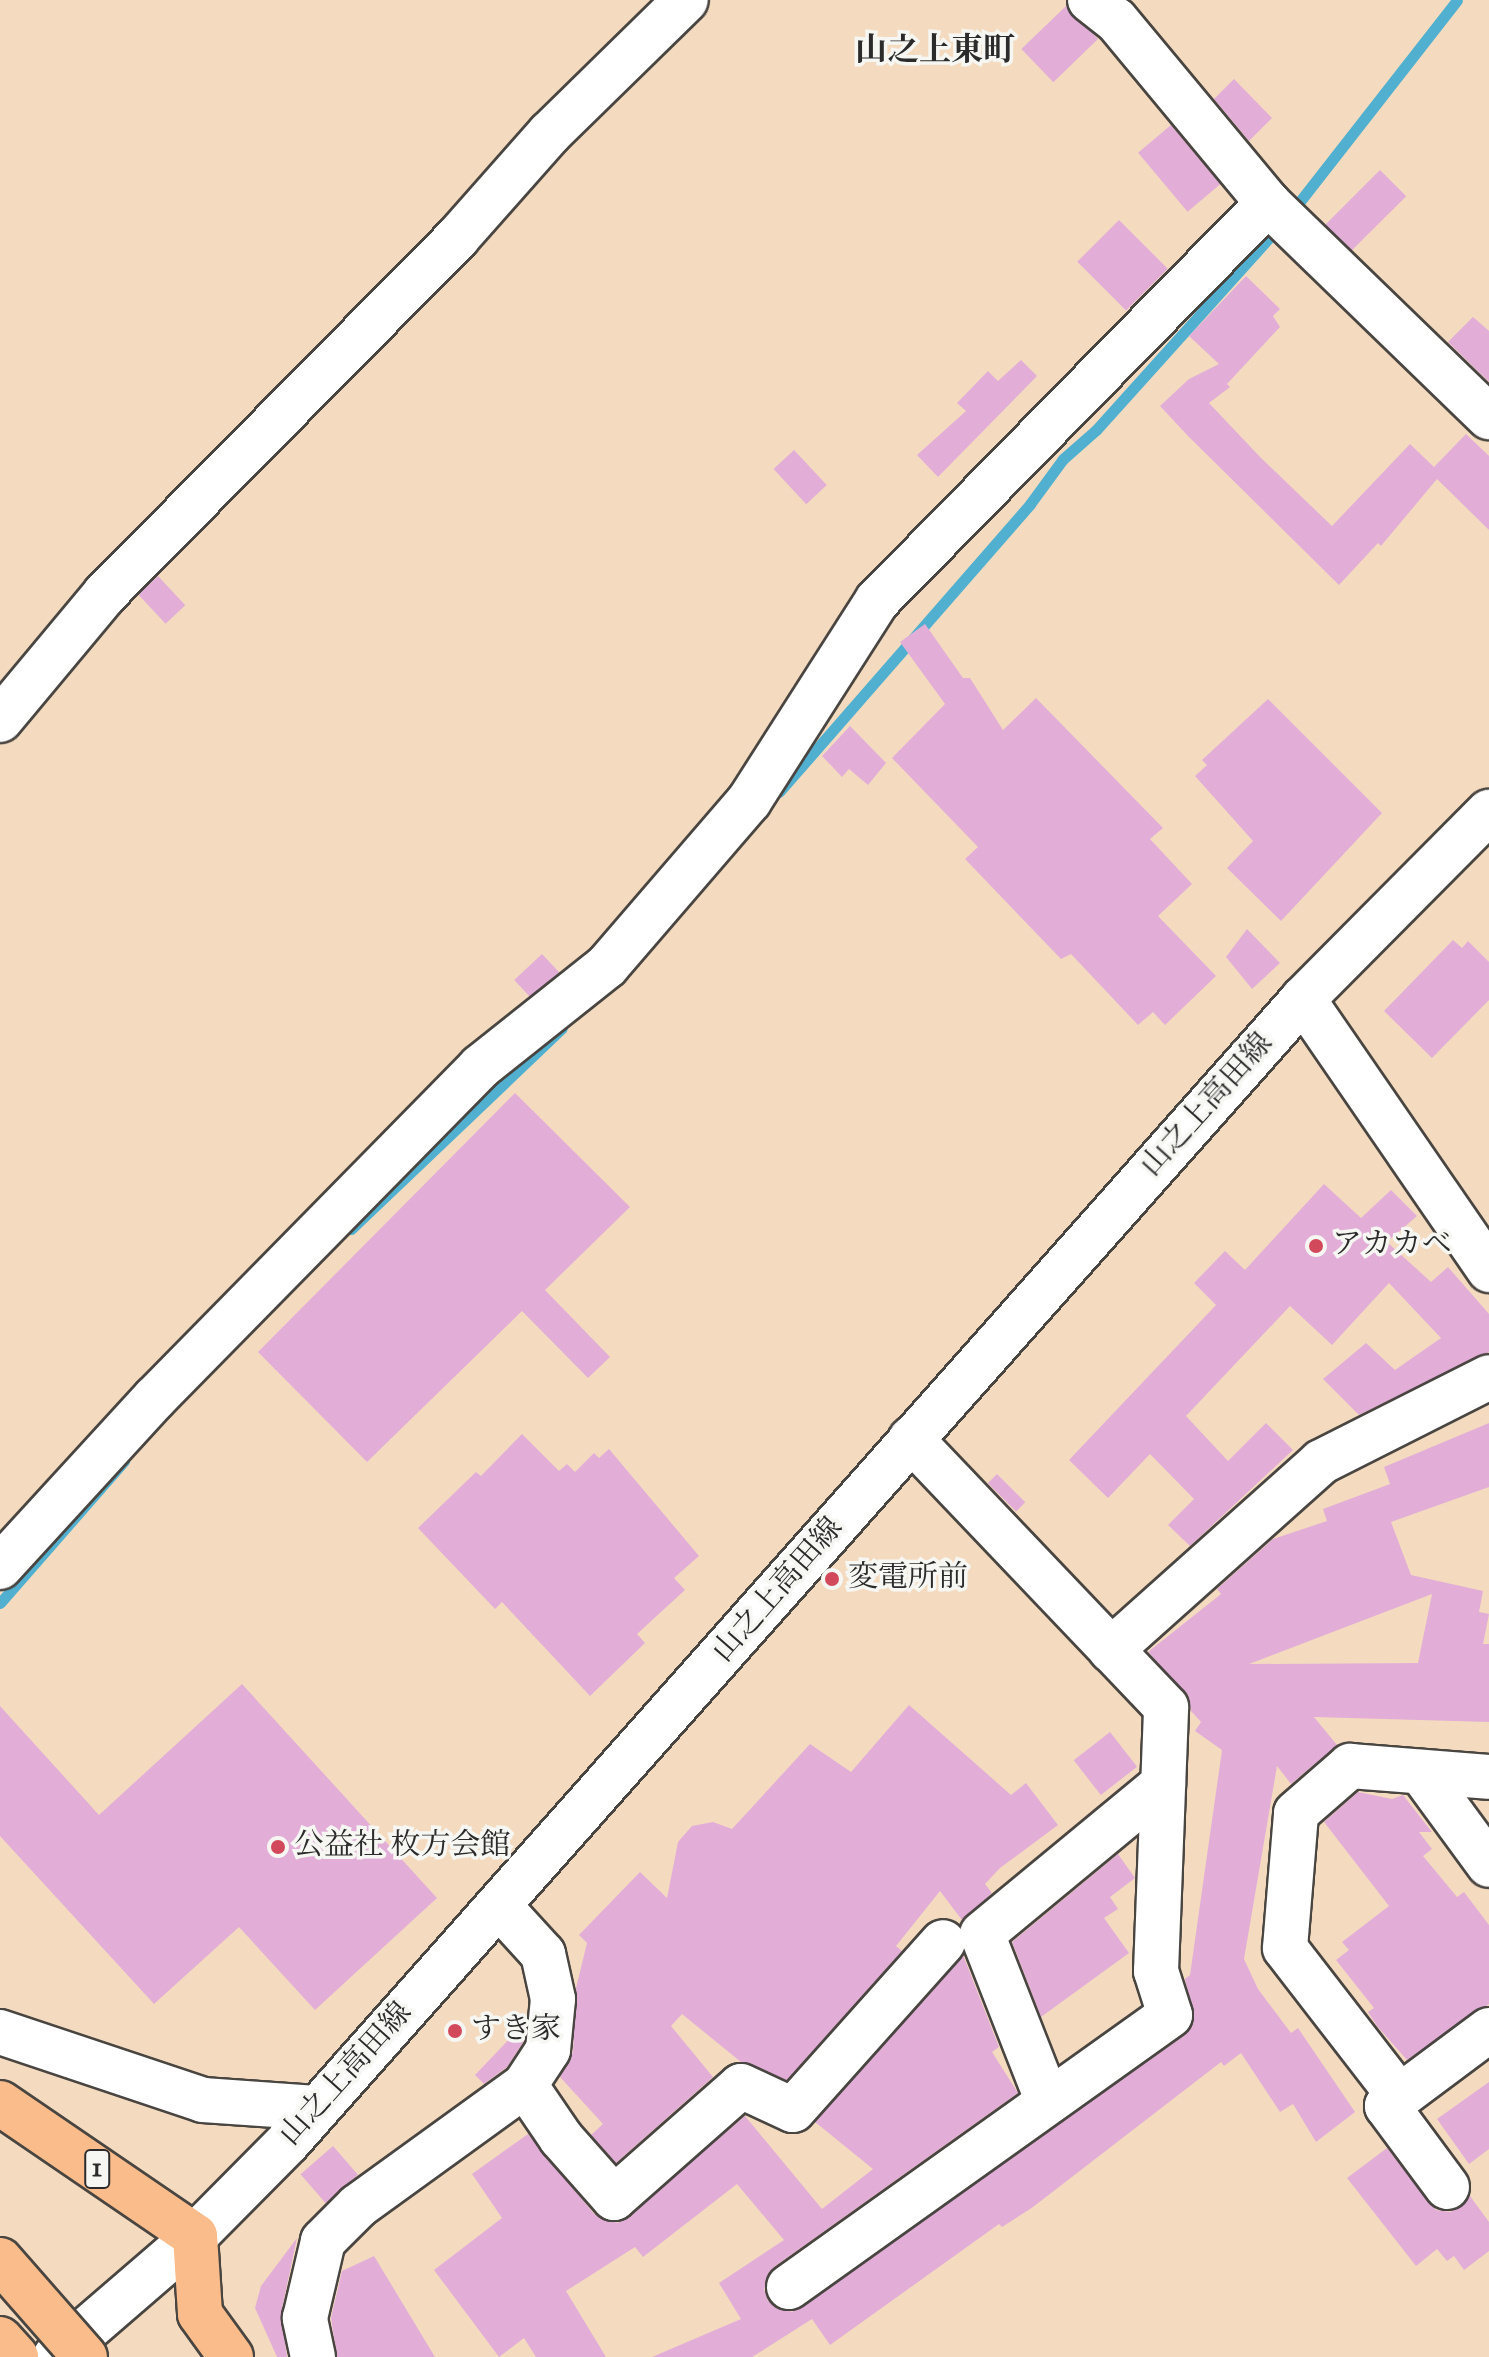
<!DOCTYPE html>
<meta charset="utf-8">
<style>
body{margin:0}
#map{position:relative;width:1489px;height:2357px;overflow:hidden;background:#f4dbbf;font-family:"Sorts Mill Goudy","Noto Serif JP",serif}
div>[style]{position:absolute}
.stream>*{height:11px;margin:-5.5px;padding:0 5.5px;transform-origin:5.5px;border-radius:5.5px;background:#51b0d0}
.building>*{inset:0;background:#e2aed8;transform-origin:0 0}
.roads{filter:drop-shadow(2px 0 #494541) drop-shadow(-2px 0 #494541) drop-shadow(0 2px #494541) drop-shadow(0 -2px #494541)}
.minor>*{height:44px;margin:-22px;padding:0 22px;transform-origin:22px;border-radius:22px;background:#fff}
.highway>*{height:44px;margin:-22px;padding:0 22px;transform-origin:22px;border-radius:22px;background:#f9bc8a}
.bridges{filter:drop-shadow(2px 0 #494541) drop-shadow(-2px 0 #494541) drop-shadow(0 2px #494541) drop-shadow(0 -2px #494541)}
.highway-bridge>*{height:44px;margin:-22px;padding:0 22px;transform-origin:22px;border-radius:22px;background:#f9bc8a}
.dots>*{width:22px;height:22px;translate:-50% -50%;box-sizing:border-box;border:4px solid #f6f6f2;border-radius:50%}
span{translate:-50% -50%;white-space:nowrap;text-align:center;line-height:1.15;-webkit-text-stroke:7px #f6f6f2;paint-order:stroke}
.shield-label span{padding:2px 6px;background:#f6f6f2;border:2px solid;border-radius:6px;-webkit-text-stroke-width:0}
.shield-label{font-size:28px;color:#2b2b2b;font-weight:700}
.street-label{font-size:30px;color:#2b2b2b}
.poi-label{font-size:30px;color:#2b2b2b}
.left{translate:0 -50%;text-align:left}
.neighbourhood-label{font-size:32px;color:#2b2b2b;font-weight:700}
</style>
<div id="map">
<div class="stream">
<div style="left:1290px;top:214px;width:271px;rotate:-52deg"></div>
<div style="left:779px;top:792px;width:382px;rotate:-48.9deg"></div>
<div style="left:1030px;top:504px;width:56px;rotate:-53.7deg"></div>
<div style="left:1063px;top:459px;width:44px;rotate:-41.3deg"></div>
<div style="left:1096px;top:430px;width:273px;rotate:-48deg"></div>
<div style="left:351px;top:1229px;width:291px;rotate:-43.6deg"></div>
<div style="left:0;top:1603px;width:189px;rotate:-48.9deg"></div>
</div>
<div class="building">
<div style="left:1066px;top:6px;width:46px;height:62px;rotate:46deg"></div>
<div style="clip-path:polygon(1234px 79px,1272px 118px,1249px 141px,1214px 99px)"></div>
<div style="left:1171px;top:125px;width:77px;height:43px;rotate:50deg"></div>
<div style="left:1380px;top:170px;width:37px;height:77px;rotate:45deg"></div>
<div style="left:1119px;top:220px;width:69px;height:59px;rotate:45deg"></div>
<div style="clip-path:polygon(1246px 276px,1280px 309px,1273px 316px,1280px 327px,1227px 384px,1230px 387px,1209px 403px,1261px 458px,1332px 526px,1410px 444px,1434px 467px,1466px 434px,1489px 456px,1489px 530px,1437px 479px,1381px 546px,1378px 543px,1339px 585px,1188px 436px,1160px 406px,1189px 379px,1219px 364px,1189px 336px)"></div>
<div style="clip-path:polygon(1473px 317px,1489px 331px,1489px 382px,1448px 342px)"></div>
<div style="clip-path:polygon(1021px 360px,1037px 376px,938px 477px,917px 455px,966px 411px,957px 403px,988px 371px,998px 381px)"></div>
<div style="left:794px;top:450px;width:48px;height:28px;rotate:47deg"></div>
<div style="left:158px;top:576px;width:40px;height:27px;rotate:47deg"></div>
<div style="clip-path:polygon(925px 624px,963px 678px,970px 678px,1003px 730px,1036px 698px,1163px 828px,1150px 839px,1192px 884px,1158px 916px,1216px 976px,1165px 1025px,1153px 1012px,1138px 1025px,1071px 954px,1061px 959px,965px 859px,978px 847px,892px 758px,945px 704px,900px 642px)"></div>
<div style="clip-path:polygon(1268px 699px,1382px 813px,1281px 921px,1227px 868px,1253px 841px,1195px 776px,1207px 765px,1202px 760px)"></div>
<div style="clip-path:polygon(850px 726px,886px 763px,868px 785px,849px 769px,842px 777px,822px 756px)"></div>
<div style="clip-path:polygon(1247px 929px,1280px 963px,1252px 989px,1226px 957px)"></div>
<div style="clip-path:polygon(1453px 940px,1462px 948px,1468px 941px,1489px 962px,1489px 1000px,1432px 1058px,1384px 1011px)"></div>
<div style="left:542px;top:954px;width:25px;height:38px;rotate:47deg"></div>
<div style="clip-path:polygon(515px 1093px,630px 1207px,545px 1290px,610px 1357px,588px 1378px,522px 1311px,367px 1462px,258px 1352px)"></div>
<div style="clip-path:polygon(1324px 1184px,1361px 1218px,1391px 1190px,1417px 1216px,1387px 1242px,1431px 1282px,1448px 1267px,1489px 1314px,1489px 1352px,1359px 1415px,1323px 1379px,1366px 1343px,1395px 1370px,1441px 1338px,1389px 1283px,1332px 1345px,1290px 1306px,1186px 1416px,1228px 1461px,1266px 1423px,1293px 1450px,1190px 1546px,1168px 1525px,1194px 1499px,1150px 1454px,1108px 1498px,1069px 1460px,1216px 1305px,1194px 1283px,1225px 1251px,1245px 1270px)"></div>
<div style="clip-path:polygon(evenodd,1489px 1423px,1489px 1487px,1391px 1522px,1411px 1575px,1483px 1591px,1479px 1612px,1489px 1614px,1483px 1644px,1489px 1644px,1489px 1722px,1314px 1717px,1337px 1745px,1291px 1784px,1277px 1766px,1244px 1959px,1258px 1989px,1291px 2033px,1298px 2028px,1355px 2112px,1316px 2142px,1293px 2104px,1280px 2112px,1241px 2053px,1224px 2066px,1221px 2062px,1033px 2207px,1002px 2227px,999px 2224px,830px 2345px,812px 2319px,752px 2357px,652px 2357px,741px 2319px,719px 2283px,784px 2240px,737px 2184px,643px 2257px,635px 2247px,566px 2291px,606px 2357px,536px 2357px,524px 2338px,499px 2357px,434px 2270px,502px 2218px,472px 2174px,528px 2134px,595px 2215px,618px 2223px,745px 2116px,822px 2209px,873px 2169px,815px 2122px,963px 1955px,999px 2047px,992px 2052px,1018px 2093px,774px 2267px,764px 2289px,768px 2301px,792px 2312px,1185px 2035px,1194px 2022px,1185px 1979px,1190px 1975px,1222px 1750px,1195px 1731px,1201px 1722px,1191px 1711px,1189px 1698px,1148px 1652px,1221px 1594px,1217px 1589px,1273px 1539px,1327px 1521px,1323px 1509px,1390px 1484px,1384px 1467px,1489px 1423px,1432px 1594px,1418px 1663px,1249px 1664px,1432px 1594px)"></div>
<div style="clip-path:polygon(522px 1434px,559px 1471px,567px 1464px,575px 1472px,594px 1453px,599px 1458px,609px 1449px,699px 1556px,674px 1578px,685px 1590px,637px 1634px,645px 1643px,590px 1696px,502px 1602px,495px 1609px,418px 1528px,476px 1472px,481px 1476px)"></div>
<div style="left:997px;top:1474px;width:40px;height:13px;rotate:45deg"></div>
<div style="clip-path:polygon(242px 1684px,437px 1898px,315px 2010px,239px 1927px,154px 2004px,0 1836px,0 1706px,99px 1815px)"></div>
<div style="clip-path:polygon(909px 1705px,1011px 1795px,1026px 1783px,1058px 1825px,1000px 1868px,985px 1884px,992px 1893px,962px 1920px,940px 1891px,896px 1946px,902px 1951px,787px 2080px,741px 2062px,682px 2014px,671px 2026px,713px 2077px,616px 2163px,591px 2135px,603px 2124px,560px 2077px,573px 2052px,576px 1988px,587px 1943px,579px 1935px,640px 1872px,667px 1898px,678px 1842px,692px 1826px,713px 1822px,732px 1829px,810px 1744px,851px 1772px)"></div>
<div style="left:1110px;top:1732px;width:44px;height:46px;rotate:52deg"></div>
<div style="clip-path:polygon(1358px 1792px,1392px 1799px,1403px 1795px,1432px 1832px,1419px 1832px,1432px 1849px,1423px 1856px,1457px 1897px,1464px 1892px,1489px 1925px,1489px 2004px,1407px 2060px,1377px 2026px,1368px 2012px,1374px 2008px,1336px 1960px,1349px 1950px,1342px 1942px,1389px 1906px,1324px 1822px)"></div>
<div style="clip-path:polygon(1118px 1854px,1135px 1878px,1110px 1897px,1118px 1909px,1104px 1918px,1129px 1953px,1041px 2017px,1012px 1942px)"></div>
<div style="clip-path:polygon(517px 2031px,524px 2041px,507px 2067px,484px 2084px,475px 2075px)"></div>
<div style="clip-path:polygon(1489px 2082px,1489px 2149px,1469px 2164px,1437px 2119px)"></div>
<div style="left:333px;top:2146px;width:38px;height:43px;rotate:49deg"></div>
<div style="clip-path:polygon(1387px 2148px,1436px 2210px,1451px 2212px,1470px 2196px,1489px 2222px,1489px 2251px,1464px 2270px,1454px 2256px,1447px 2261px,1437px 2249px,1416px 2266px,1347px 2178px)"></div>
<div style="clip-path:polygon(297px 2238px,281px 2313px,287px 2357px,277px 2357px,255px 2308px,261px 2286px)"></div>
<div style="clip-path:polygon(374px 2256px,435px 2357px,337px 2357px,331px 2318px,342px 2271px)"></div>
</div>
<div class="roads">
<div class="minor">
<div style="left:1090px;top:0;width:33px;rotate:38deg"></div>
<div style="left:1116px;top:20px;width:238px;rotate:50.3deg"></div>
<div style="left:1268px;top:203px;width:308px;rotate:44.1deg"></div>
<div style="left:0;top:720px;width:164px;rotate:-50.2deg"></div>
<div style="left:105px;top:594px;width:501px;rotate:-45.32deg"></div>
<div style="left:457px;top:238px;width:140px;rotate:-48.5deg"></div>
<div style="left:550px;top:133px;width:190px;rotate:-44.4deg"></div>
<div style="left:1303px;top:999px;width:329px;rotate:55.5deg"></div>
<div style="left:0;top:1567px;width:229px;rotate:-47.5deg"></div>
<div style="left:155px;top:1398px;width:464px;rotate:-45.5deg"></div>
<div style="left:480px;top:1067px;width:162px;rotate:-38.5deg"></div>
<div style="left:607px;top:966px;width:218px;rotate:-49.3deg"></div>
<div style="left:749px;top:801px;width:237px;rotate:-57.4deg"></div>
<div style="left:877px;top:601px;width:558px;rotate:-45.51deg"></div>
<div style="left:1111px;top:1650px;width:282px;rotate:-41.8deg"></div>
<div style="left:1321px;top:1462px;width:188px;rotate:-26.8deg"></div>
<div style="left:1421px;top:1772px;width:115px;rotate:53.8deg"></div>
<div style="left:0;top:2032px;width:214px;rotate:18.5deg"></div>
<div style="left:203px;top:2100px;width:113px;rotate:4deg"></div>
<div style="left:525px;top:2085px;width:64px;rotate:55.8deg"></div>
<div style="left:561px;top:2138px;width:80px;rotate:48.5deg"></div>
<div style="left:614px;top:2198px;width:169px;rotate:-41.4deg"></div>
<div style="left:741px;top:2086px;width:57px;rotate:24.8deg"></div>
<div style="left:793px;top:2110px;width:225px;rotate:-48.2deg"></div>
<div style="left:1400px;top:2097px;width:188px;rotate:-127.7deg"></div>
<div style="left:1285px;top:1948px;width:135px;rotate:-85.3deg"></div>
<div style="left:1296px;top:1813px;width:72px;rotate:-41deg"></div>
<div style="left:1350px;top:1766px;width:139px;rotate:4.5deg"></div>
<div style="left:1048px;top:2102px;width:180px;rotate:-111.4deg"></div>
<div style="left:982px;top:1934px;width:235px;rotate:-39.6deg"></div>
<div style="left:1447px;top:2187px;width:101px;rotate:-126.5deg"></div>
<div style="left:1387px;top:2106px;width:127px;rotate:-36.7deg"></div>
<div style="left:789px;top:2287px;width:468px;rotate:-35.5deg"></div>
<div style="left:1170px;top:2015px;width:46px;rotate:-107.7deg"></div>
<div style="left:1156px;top:1971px;width:264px;rotate:-87.8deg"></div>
<div style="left:1166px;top:1707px;width:370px;rotate:-133.6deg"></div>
<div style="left:55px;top:2357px;width:185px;rotate:-40.8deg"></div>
<div style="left:195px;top:2236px;width:132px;rotate:-45.3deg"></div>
<div style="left:288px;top:2142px;width:1529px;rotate:-48.39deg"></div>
<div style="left:1303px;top:999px;width:264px;rotate:-45.2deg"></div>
<div style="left:313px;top:2357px;width:40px;rotate:-102deg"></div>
<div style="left:305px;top:2318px;width:79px;rotate:-76.8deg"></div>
<div style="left:323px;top:2241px;width:49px;rotate:-45deg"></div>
<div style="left:358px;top:2206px;width:206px;rotate:-35.9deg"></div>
<div style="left:525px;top:2085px;width:42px;rotate:-56.7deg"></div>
<div style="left:548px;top:2050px;width:51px;rotate:-84.4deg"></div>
<div style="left:553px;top:1999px;width:46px;rotate:-102.5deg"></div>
<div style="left:543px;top:1954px;width:62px;rotate:-132.4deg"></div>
</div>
<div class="highway">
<div style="left:0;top:2103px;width:236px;rotate:34.3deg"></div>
<div style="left:195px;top:2236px;width:78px;rotate:86.3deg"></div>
<div style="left:200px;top:2314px;width:53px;rotate:54.2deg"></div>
<div style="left:0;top:2339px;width:24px;rotate:48deg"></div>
</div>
</div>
<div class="bridges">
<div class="highway-bridge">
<div style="left:0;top:2260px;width:129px;rotate:48.8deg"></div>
</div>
</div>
<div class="dots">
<div style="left:1316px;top:1246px;background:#d1495b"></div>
<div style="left:832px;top:1579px;background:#d1495b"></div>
<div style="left:278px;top:1847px;background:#d1495b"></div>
<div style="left:455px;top:2031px;background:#d1495b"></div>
</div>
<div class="shield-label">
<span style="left:97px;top:2169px">1</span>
</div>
<div class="street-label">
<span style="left:1208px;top:1106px;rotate:-48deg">山之上高田線</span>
<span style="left:779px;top:1591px;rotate:-49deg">山之上高田線</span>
<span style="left:347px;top:2075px;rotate:-48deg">山之上高田線</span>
</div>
<div class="poi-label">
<span class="left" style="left:1332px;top:1246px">アカカベ</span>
<span class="left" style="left:848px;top:1579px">変電所前</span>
<span class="left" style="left:294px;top:1847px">公益社 枚方会館</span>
<span class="left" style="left:471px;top:2031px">すき家</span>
</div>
<div class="neighbourhood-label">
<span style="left:935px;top:52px">山之上東町</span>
</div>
</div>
